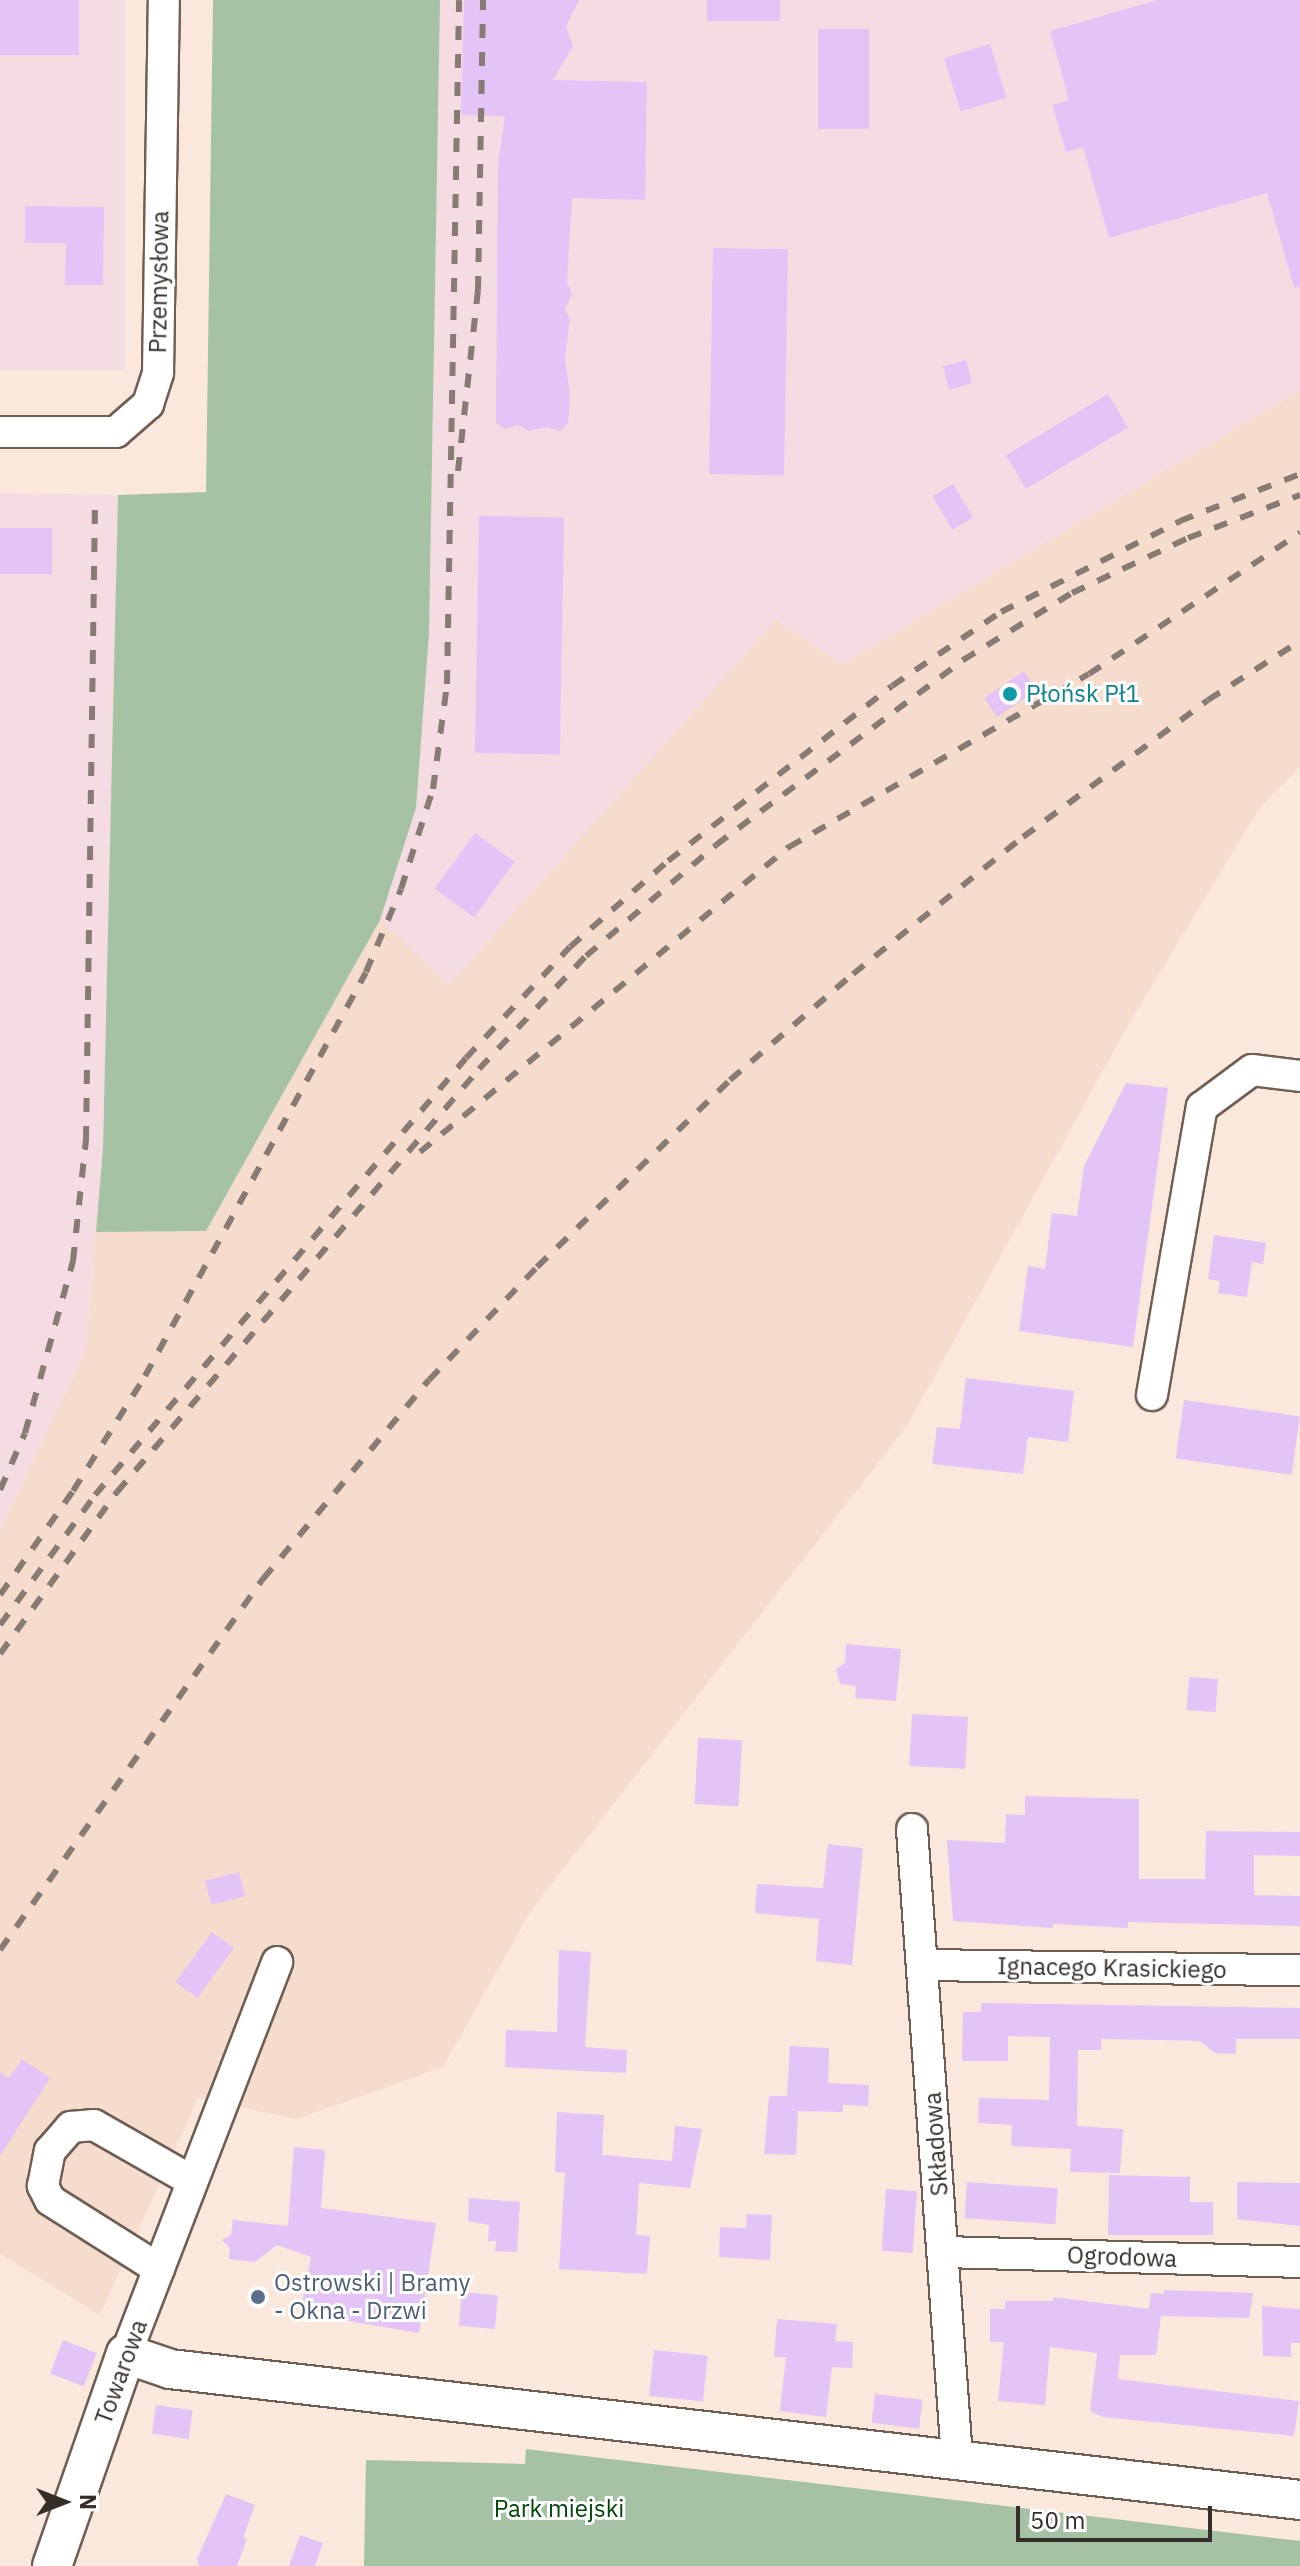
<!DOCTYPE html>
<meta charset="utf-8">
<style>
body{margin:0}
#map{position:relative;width:1300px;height:2566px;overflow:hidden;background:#fbe8dc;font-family:"IBM Plex Sans",sans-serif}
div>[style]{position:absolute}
.built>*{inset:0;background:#f6dccc}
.industrial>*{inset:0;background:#f5dbe2;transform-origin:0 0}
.green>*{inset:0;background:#a6c2a4}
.building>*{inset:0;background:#e4c3f7;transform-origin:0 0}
.roads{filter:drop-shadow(2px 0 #6e5e54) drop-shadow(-2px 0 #6e5e54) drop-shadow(0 2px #6e5e54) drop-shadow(0 -2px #6e5e54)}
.minor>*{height:30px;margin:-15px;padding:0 15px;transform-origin:15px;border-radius:15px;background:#fff}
.tertiary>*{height:38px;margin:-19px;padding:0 19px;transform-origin:19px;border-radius:19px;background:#fff}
.rail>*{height:6px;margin-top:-3px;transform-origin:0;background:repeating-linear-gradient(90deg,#877b73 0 14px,transparent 0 28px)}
.dots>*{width:22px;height:22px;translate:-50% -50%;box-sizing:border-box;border:4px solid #fff;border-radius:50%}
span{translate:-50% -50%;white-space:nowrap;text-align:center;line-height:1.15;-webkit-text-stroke:6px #fff;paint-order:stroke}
.street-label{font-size:24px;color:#352e29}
.culture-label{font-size:24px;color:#0d838f}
.left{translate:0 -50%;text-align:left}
.service-label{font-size:24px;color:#4e5e75}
.park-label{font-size:24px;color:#044508}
.north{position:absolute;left:24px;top:2462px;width:80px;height:80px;-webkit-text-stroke:6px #fff;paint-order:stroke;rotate:90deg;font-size:22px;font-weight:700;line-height:32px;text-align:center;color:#352e29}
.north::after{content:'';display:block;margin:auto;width:28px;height:36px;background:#352e29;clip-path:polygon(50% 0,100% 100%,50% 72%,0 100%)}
.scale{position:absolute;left:1016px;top:2506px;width:196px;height:36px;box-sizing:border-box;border:4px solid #352e29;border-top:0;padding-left:10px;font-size:24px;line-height:28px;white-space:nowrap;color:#352e29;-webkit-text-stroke:6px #fff;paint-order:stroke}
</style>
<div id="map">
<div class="built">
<div style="clip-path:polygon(1300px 390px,1300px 766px,1259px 809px,1131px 1020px,907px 1426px,532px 1909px,443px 2067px,297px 2119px,198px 2098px,100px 2315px,0 2254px,0 1530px,86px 1350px,96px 1232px,206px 1231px,380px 920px,449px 985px,776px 620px,843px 663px)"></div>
</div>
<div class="industrial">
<div style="left:0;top:0;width:125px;height:370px"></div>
<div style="clip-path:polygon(440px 0,1300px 0,1300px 390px,843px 664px,776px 620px,449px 985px,380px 920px,416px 808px,429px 634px)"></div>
<div style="clip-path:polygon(0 493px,118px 495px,103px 1148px,86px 1350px,0 1530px)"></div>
</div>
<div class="green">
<div style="clip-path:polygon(213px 0,440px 0,429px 634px,416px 808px,380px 920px,206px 1231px,96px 1232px,103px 1148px,118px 495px,206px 492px)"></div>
<div style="clip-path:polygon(526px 2449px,1300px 2541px,1300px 2566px,364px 2566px,366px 2460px,525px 2464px)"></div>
</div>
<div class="building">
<div style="left:0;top:0;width:79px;height:55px"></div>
<div style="clip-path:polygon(464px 0,579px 0,566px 26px,573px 46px,553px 80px,647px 82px,645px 200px,572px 198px,567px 282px,572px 294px,565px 309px,570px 319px,565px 359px,570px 397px,568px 423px,560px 431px,547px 427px,529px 431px,518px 425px,505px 429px,496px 423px,498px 165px,505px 116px,461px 115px)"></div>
<div style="left:707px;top:0;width:73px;height:21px"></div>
<div style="clip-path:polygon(1157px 0,1300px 0,1300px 287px,1294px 288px,1267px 193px,1109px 238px,1083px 147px,1066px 152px,1052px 105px,1069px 100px,1050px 31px)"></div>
<div style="left:818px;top:29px;width:51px;height:100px"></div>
<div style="left:990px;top:44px;width:56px;height:48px;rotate:73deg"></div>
<div style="clip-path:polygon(25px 206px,104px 207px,103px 285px,65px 285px,66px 243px,25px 243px)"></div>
<div style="left:713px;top:248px;width:75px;height:226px;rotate:1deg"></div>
<div style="left:966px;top:360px;width:24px;height:24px;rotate:75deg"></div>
<div style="left:1108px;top:394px;width:39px;height:119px;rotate:59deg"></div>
<div style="left:953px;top:484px;width:39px;height:24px;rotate:59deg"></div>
<div style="left:479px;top:516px;width:85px;height:237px;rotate:1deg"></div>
<div style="left:0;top:528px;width:52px;height:46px"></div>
<div style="left:1024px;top:671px;width:23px;height:48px;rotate:56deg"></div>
<div style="left:475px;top:833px;width:49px;height:69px;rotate:36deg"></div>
<div style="clip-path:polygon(1126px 1083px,1168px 1088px,1133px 1347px,1019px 1331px,1028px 1266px,1045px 1269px,1052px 1213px,1077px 1216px,1084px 1166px)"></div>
<div style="clip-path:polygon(1214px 1235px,1266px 1243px,1263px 1264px,1252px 1262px,1247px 1297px,1218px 1293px,1220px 1281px,1208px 1279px)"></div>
<div style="clip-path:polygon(966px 1378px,1074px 1391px,1068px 1442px,1028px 1437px,1023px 1474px,932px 1464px,937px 1427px,960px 1429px)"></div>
<div style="left:1184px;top:1400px;width:117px;height:59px;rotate:8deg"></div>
<div style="clip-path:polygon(846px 1644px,901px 1649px,896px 1701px,855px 1698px,856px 1686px,840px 1684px,836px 1669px,845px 1663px)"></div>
<div style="left:1189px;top:1677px;width:29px;height:33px;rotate:4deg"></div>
<div style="left:912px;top:1714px;width:56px;height:52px;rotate:3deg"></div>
<div style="left:698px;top:1738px;width:44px;height:66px;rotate:3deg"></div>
<div style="clip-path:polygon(1025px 1796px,1139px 1799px,1139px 1879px,1205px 1879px,1206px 1831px,1300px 1832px,1300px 1856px,1254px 1855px,1254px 1895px,1300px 1896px,1300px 1926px,1128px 1922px,1128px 1928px,1053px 1924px,1053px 1928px,953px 1921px,947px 1840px,1005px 1843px,1006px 1814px,1025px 1815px)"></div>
<div style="clip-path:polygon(828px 1844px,863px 1848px,852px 1965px,816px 1961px,819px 1919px,755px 1913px,757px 1884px,823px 1888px)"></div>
<div style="left:239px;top:1872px;width:25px;height:35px;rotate:76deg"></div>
<div style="left:212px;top:1932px;width:27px;height:62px;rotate:36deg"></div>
<div style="clip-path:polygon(559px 1950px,591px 1952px,585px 2047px,627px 2050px,626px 2073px,505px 2067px,506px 2030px,557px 2032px)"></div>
<div style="clip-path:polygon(981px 2003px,1300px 2008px,1300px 2039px,1236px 2039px,1236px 2054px,1215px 2053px,1200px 2041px,1159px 2040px,1101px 2039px,1101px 2050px,1078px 2050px,1077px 2126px,1123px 2129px,1120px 2173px,1070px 2172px,1071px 2149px,1011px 2146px,1012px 2125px,978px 2123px,979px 2098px,1049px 2100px,1050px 2037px,1008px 2036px,1008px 2061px,962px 2061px,963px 2012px,981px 2012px)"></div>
<div style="clip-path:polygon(790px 2046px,829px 2048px,828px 2083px,869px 2085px,868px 2106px,843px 2105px,843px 2112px,798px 2111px,796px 2155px,764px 2154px,769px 2096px,787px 2096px)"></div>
<div style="clip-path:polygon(22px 2059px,50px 2078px,0 2156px,0 2072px,9px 2078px)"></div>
<div style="clip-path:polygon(557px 2112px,604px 2115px,602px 2155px,672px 2161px,675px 2126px,702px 2129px,690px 2188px,639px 2183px,636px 2235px,650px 2236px,647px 2274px,559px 2269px,565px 2173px,555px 2172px)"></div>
<div style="clip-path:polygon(294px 2147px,325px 2150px,321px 2208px,436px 2223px,419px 2333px,300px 2313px,311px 2257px,277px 2245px,255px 2262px,229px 2259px,230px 2248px,222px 2240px,231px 2235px,233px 2220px,288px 2226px)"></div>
<div style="clip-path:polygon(1109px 2175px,1190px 2177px,1190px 2202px,1213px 2202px,1213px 2235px,1108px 2235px)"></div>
<div style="left:967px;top:2182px;width:91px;height:36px;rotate:4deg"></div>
<div style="clip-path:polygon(1237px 2182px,1300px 2183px,1300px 2226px,1237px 2219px)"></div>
<div style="left:886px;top:2189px;width:31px;height:62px;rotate:4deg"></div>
<div style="clip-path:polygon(469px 2198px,520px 2202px,517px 2252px,495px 2251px,496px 2241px,488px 2241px,489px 2225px,468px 2221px)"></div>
<div style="clip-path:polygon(747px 2214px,772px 2215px,770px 2260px,719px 2257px,720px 2227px,746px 2228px)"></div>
<div style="clip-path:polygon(1164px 2290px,1253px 2293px,1249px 2318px,1161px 2316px,1156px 2355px,1120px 2355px,1118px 2379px,1299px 2401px,1294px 2436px,1103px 2417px,1090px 2411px,1097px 2353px,1050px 2347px,1045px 2405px,998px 2401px,1004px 2342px,990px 2342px,990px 2309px,1005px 2309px,1005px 2301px,1053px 2301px,1053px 2297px,1149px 2309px,1151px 2293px,1164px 2294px)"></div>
<div style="left:462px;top:2292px;width:36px;height:34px;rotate:5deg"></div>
<div style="clip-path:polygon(1262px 2306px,1300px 2309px,1300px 2343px,1291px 2343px,1291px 2357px,1263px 2356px)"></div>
<div style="clip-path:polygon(777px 2319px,837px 2324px,835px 2341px,853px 2342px,852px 2368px,832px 2367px,826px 2417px,780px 2411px,786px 2357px,774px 2357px)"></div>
<div style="left:63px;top:2340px;width:36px;height:36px;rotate:21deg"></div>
<div style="left:654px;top:2350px;width:54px;height:46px;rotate:6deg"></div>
<div style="left:875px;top:2394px;width:48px;height:29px;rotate:7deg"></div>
<div style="left:156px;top:2405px;width:37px;height:29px;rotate:8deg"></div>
<div style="clip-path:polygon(226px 2494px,255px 2505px,243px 2538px,247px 2539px,237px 2566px,199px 2566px,197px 2559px)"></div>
<div style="clip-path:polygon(300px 2535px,323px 2543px,315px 2566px,289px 2566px)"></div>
</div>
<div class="roads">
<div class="minor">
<div style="left:0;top:432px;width:116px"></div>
<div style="left:116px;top:432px;width:43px;rotate:-41.2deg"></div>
<div style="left:148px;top:404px;width:33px;rotate:-72deg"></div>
<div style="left:158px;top:373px;width:373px;rotate:-89.1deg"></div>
<div style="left:1152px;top:1395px;width:292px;rotate:-80.2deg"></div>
<div style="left:1202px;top:1107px;width:62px;rotate:-36.5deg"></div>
<div style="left:1252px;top:1070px;width:48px;rotate:7.1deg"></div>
<div style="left:912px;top:1829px;width:632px;rotate:85.91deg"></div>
<div style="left:923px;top:1965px;width:377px;rotate:0.8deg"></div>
<div style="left:944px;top:2252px;width:356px;rotate:1.6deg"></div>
<div style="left:159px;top:2269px;width:129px;rotate:-147.7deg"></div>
<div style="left:50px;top:2200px;width:16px;rotate:-117deg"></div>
<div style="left:43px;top:2186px;width:36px;rotate:-79deg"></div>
<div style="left:50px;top:2151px;width:32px;rotate:-49deg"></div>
<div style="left:71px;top:2127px;width:23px;rotate:-5deg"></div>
<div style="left:94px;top:2125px;width:113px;rotate:29.7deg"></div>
<div style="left:126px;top:2354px;width:420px;rotate:-68.9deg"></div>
</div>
<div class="tertiary">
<div style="left:52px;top:2566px;width:225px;rotate:-70.8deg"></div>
<div style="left:126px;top:2354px;width:46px;rotate:18.8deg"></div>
<div style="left:170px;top:2369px;width:1138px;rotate:6.61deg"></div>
</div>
</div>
<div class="rail">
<div style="left:458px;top:471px;width:182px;rotate:-83.7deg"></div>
<div style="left:478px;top:290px;width:290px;rotate:-89deg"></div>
<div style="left:420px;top:1152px;width:479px;rotate:-39.6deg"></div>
<div style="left:789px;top:847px;width:346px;rotate:-30deg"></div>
<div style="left:1089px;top:674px;width:254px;rotate:-33.8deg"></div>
<div style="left:0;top:1490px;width:62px;rotate:-66.3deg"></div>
<div style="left:25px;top:1433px;width:179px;rotate:-74.4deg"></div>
<div style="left:73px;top:1261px;width:122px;rotate:-83.9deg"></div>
<div style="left:86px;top:1140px;width:633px;rotate:-89.19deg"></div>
<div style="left:0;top:1595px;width:127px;rotate:-54.9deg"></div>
<div style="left:73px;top:1491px;width:136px;rotate:-57.9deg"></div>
<div style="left:145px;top:1376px;width:460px;rotate:-61.3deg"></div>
<div style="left:366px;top:972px;width:90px;rotate:-67.1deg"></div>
<div style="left:401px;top:889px;width:105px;rotate:-72.3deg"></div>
<div style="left:433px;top:789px;width:106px;rotate:-82.4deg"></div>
<div style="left:447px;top:684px;width:684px;rotate:-88.99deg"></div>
<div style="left:0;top:1625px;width:161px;rotate:-53.8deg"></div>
<div style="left:95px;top:1495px;width:573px;rotate:-49.67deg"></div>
<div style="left:466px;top:1058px;width:152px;rotate:-46.9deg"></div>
<div style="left:570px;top:947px;width:130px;rotate:-41.3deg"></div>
<div style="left:668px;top:861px;width:284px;rotate:-38deg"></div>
<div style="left:892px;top:686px;width:132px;rotate:-34.2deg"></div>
<div style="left:1001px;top:612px;width:201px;rotate:-26.9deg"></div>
<div style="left:1180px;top:521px;width:129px;rotate:-21.4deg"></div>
<div style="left:0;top:1654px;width:200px;rotate:-54.2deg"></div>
<div style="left:117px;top:1492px;width:557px;rotate:-49.44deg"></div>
<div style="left:479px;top:1069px;width:156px;rotate:-46.6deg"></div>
<div style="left:586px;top:956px;width:171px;rotate:-40.5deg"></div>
<div style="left:716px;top:845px;width:309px;rotate:-36.8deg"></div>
<div style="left:963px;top:660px;width:128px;rotate:-31.6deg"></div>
<div style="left:1072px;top:593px;width:128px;rotate:-25.4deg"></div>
<div style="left:1188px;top:538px;width:120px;rotate:-21deg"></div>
<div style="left:0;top:1950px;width:455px;rotate:-54.7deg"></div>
<div style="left:263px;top:1579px;width:259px;rotate:-50.2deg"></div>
<div style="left:429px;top:1380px;width:156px;rotate:-46.3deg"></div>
<div style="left:537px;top:1267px;width:269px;rotate:-44.1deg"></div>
<div style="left:730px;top:1080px;width:162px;rotate:-40.8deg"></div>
<div style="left:853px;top:974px;width:218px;rotate:-38.9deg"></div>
<div style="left:1023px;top:837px;width:230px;rotate:-36.5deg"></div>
<div style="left:1208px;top:700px;width:109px;rotate:-32.7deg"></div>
</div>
<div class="dots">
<div style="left:1010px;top:694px;background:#0f9aa8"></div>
<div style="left:258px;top:2297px;background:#5c6f8a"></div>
</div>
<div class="street-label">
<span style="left:159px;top:282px;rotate:-89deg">Przemysłowa</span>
<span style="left:1112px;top:1968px;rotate:1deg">Ignacego Krasickiego</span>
<span style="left:936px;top:2144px;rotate:-94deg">Składowa</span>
<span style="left:1122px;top:2257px;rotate:2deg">Ogrodowa</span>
<span style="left:121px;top:2372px;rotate:-70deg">Towarowa</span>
</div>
<div class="culture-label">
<span class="left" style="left:1026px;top:694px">Płońsk Pł1</span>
</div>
<div class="service-label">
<span class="left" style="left:274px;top:2297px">Ostrowski | Bramy<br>- Okna - Drzwi</span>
</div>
<div class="park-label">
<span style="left:559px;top:2509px">Park miejski</span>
</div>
<div class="north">N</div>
<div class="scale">50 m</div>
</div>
